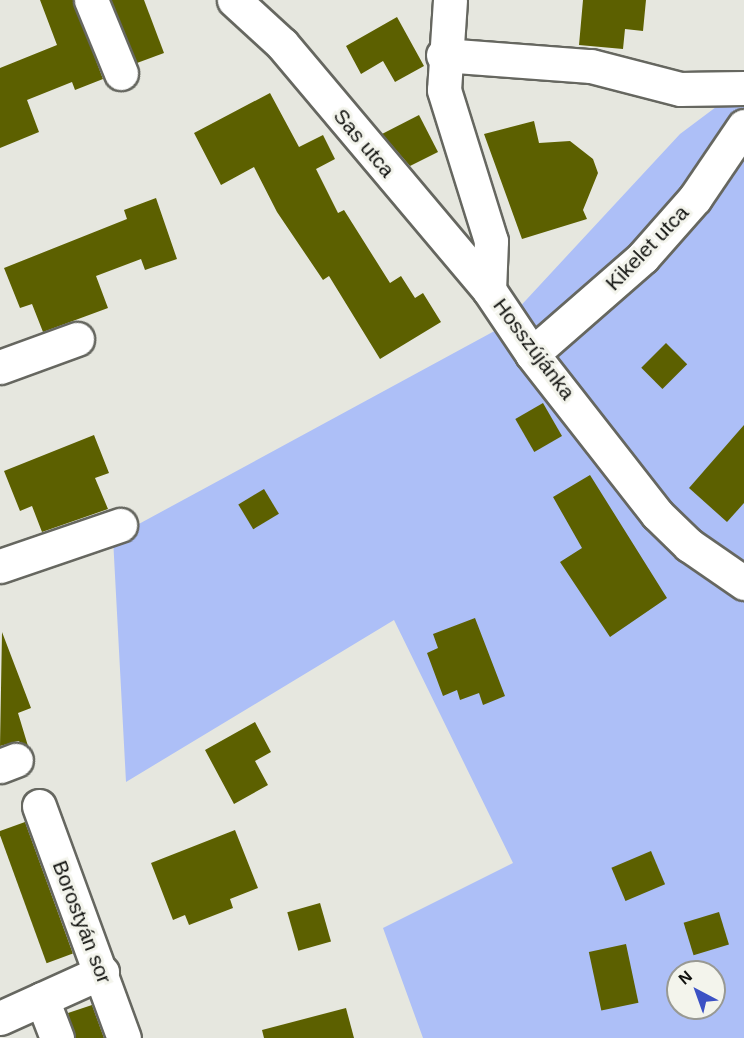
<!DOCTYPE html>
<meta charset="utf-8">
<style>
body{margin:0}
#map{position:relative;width:744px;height:1038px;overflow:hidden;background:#e6e7df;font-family:Helvetica,sans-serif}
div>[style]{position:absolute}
.green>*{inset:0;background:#adbff7}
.building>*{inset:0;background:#5c6000;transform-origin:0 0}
.roads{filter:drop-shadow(2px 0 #666760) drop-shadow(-2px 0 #666760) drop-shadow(0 2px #666760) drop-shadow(0 -2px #666760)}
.minor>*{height:33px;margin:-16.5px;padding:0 16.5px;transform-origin:16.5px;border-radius:16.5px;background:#fff}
span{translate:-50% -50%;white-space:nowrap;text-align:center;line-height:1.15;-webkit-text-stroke:6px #f3f4ec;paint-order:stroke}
.street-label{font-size:21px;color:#10110e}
.north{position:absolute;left:666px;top:960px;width:60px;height:60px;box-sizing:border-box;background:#f3f4ec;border:2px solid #989993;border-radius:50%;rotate:319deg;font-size:16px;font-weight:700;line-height:24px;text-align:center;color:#10110e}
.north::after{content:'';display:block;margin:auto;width:21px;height:27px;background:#3b51c4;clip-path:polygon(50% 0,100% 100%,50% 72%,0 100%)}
</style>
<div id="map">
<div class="green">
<div style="clip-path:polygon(evenodd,744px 86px,744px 1038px,423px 1038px,383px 928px,513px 863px,394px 620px,126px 782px,113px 538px,500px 328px,680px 134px,744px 86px,678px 972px,714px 972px,714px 1008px,678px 1008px,678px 972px)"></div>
</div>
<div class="building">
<div style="clip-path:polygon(40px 0,73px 0,103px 79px,75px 90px,72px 82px,27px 100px,39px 132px,0 148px,0 68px,57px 45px)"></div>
<div style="clip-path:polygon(111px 0,144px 0,164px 53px,137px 63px)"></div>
<div style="clip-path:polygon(583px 0,646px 0,643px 31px,625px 29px,623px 49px,579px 45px)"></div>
<div style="clip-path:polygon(397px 17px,424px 66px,395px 82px,383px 61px,361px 74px,346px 46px)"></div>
<div style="clip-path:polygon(270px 93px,299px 147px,323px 135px,335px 159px,316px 169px,338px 213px,344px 210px,390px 283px,401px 276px,415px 298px,423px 293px,441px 322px,380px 359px,329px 276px,323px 280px,277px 212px,254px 167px,221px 185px,194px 133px)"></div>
<div style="clip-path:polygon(419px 115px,438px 152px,410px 166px,382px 134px)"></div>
<div style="clip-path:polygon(534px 121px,539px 143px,570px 141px,593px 159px,598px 173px,583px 210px,587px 219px,522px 239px,484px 134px)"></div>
<div style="clip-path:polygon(156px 198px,177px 259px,145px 270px,141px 259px,96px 276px,108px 308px,43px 332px,32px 304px,20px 308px,4px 268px,127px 219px,124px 210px)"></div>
<div style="left:666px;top:343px;width:30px;height:35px;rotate:45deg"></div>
<div style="left:543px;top:403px;width:38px;height:32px;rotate:60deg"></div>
<div style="clip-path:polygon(744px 425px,744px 503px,727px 522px,689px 488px)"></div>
<div style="clip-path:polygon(94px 435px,109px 473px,95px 478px,108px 509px,42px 532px,32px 506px,20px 511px,4px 471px)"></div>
<div style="clip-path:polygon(590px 475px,667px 598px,610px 637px,560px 562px,582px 548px,553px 497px)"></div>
<div style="left:264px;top:489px;width:29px;height:30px;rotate:59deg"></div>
<div style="clip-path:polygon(475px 618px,505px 696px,483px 705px,479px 693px,460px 700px,457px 690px,443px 696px,427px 653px,438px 648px,433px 634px)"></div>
<div style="clip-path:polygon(2px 632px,31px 708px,18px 713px,28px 746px,18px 741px,0 746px)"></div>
<div style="clip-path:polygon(255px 722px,271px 752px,255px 761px,268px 785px,234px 804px,205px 750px)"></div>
<div style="left:25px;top:822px;width:140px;height:28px;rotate:70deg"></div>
<div style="clip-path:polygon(235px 830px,258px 888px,230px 899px,233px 908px,189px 925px,185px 915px,173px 920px,151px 863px)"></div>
<div style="left:651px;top:851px;width:36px;height:43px;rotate:67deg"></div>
<div style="left:320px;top:903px;width:40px;height:34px;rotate:74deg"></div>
<div style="left:719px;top:912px;width:34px;height:37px;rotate:73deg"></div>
<div style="left:626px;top:944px;width:60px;height:38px;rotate:78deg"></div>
<div style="clip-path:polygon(92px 1005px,104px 1038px,75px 1038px,68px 1013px)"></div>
<div style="clip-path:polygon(346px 1008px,354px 1038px,264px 1038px,262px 1030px)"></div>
</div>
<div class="roads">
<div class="minor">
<div style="left:91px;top:0;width:79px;rotate:67.7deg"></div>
<div style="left:234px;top:0;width:65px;rotate:42.5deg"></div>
<div style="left:282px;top:44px;width:322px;rotate:49.9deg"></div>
<div style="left:489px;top:290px;width:77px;rotate:56.1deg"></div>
<div style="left:532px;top:354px;width:203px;rotate:52deg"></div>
<div style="left:657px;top:514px;width:45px;rotate:44.1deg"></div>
<div style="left:689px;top:545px;width:67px;rotate:34.6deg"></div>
<div style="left:450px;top:0;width:90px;rotate:93.8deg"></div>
<div style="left:444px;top:90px;width:158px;rotate:72.7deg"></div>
<div style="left:491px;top:241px;width:49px;rotate:92.3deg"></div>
<div style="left:443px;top:55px;width:148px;rotate:4.3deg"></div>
<div style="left:591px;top:66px;width:92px;rotate:14.5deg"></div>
<div style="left:680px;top:89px;width:64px;rotate:-0.9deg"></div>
<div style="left:532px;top:354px;width:147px;rotate:-41.1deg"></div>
<div style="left:643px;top:257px;width:79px;rotate:-48.6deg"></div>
<div style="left:695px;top:198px;width:87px;rotate:-55.8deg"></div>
<div style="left:0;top:367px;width:82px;rotate:-20deg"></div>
<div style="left:0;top:566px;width:127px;rotate:-18.9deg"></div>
<div style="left:0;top:766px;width:17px;rotate:-21deg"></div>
<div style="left:39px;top:806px;width:247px;rotate:69.9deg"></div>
<div style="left:42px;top:999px;width:42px;rotate:69deg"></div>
<div style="left:0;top:1018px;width:112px;rotate:-24.3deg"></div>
</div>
</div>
<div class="street-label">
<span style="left:364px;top:143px;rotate:50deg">Sas utca</span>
<span style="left:647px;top:248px;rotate:-46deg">Kikelet utca</span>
<span style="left:534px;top:349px;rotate:53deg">Hosszújánka</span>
<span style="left:82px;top:922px;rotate:69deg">Borostyán sor</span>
</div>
<div class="north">N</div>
</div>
